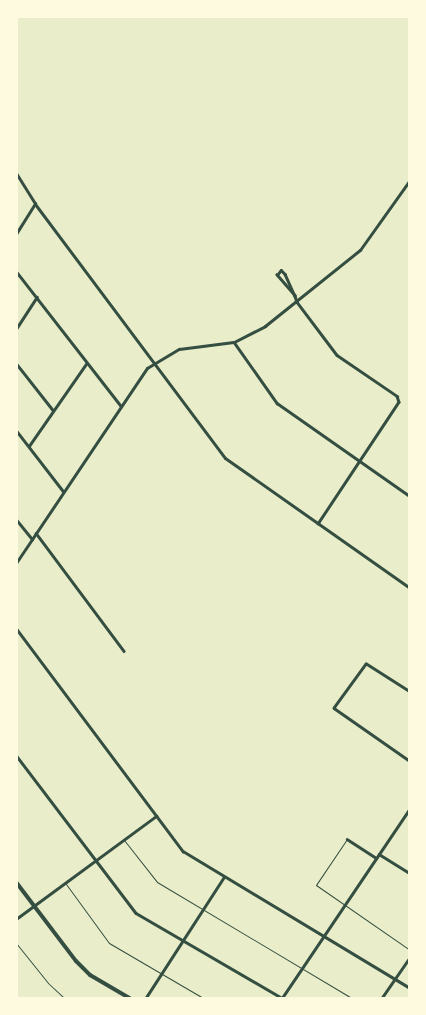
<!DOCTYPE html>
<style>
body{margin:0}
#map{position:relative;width:426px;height:1015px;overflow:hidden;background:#e9edc9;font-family:Figtree,sans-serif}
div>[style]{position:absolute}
.service>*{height:1px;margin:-0.5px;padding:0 0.5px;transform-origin:0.5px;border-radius:0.5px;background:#344e41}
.minor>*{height:2.5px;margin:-1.25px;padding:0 1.25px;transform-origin:1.25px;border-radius:1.25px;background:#344e41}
.tertiary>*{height:3px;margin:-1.5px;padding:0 1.5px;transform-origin:1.5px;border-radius:1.5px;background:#344e41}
.secondary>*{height:4px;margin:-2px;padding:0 2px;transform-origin:2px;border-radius:2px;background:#344e41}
span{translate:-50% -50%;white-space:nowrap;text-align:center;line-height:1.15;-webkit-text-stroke:4.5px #fefae0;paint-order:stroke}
.frame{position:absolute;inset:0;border:18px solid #fefae0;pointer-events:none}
</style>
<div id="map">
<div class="service">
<div style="left:347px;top:839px;width:55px;rotate:124deg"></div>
<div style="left:316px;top:885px;width:114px;rotate:34.7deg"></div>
<div style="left:124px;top:840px;width:53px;rotate:51.8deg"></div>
<div style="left:157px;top:882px;width:228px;rotate:30.8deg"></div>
<div style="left:66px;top:884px;width:73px;rotate:53.9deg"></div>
<div style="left:109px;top:943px;width:111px;rotate:30.3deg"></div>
<div style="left:16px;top:943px;width:51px;rotate:51.3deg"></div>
<div style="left:48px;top:983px;width:23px;rotate:43deg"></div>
</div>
<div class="minor">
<div style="left:16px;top:234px;width:36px;rotate:-58deg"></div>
<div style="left:16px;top:271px;width:171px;rotate:52.1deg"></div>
<div style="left:295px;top:296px;width:28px;rotate:-131deg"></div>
<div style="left:277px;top:275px;width:6px;rotate:-51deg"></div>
<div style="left:281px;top:270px;width:6px;rotate:45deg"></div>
<div style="left:285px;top:274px;width:24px;rotate:66deg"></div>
<div style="left:295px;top:296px;width:6px;rotate:72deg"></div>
<div style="left:297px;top:302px;width:66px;rotate:53deg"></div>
<div style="left:337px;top:355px;width:73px;rotate:34.3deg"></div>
<div style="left:397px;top:396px;width:6px;rotate:72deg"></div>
<div style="left:399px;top:402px;width:146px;rotate:123.6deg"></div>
<div style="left:16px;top:329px;width:38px;rotate:-57deg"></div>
<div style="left:234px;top:342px;width:75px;rotate:54.8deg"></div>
<div style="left:277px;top:403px;width:162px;rotate:35deg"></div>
<div style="left:16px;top:363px;width:60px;rotate:51.8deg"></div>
<div style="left:16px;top:430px;width:78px;rotate:52.3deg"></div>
<div style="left:29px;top:446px;width:100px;rotate:-55.2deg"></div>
<div style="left:16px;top:519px;width:26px;rotate:51deg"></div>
<div style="left:36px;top:533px;width:147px;rotate:53.3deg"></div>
<div style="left:16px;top:628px;width:279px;rotate:53.2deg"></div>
<div style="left:183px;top:851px;width:265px;rotate:31.1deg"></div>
<div style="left:410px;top:692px;width:52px;rotate:-147.5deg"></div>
<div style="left:366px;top:664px;width:54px;rotate:126deg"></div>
<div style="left:334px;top:708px;width:93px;rotate:34.9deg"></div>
<div style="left:16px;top:755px;width:198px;rotate:52.8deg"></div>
<div style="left:136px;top:913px;width:171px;rotate:30.2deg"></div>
<div style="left:347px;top:839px;width:35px;rotate:33deg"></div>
<div style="left:379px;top:854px;width:36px;rotate:32deg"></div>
<div style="left:16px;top:919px;width:174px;rotate:-36.3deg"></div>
<div style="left:282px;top:998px;width:229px;rotate:-56deg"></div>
<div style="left:145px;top:999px;width:145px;rotate:-57.1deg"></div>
<div style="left:381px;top:999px;width:51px;rotate:-55.4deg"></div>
</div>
<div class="tertiary">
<div style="left:16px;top:173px;width:36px;rotate:58deg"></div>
<div style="left:35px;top:204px;width:317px;rotate:53.2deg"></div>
<div style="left:225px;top:458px;width:226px;rotate:35.1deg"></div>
<div style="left:16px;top:563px;width:235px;rotate:-56.1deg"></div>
<div style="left:147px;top:368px;width:37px;rotate:-31deg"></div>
<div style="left:179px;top:349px;width:55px;rotate:-7.3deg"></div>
<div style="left:234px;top:342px;width:35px;rotate:-27deg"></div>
<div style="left:265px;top:326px;width:122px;rotate:-38.7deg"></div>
<div style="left:360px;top:250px;width:86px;rotate:-54.5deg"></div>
</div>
<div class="secondary">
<div style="left:16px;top:882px;width:99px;rotate:52.8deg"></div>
<div style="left:76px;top:961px;width:20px;rotate:45deg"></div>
<div style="left:90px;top:975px;width:48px;rotate:30.3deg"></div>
</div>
<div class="frame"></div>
</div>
